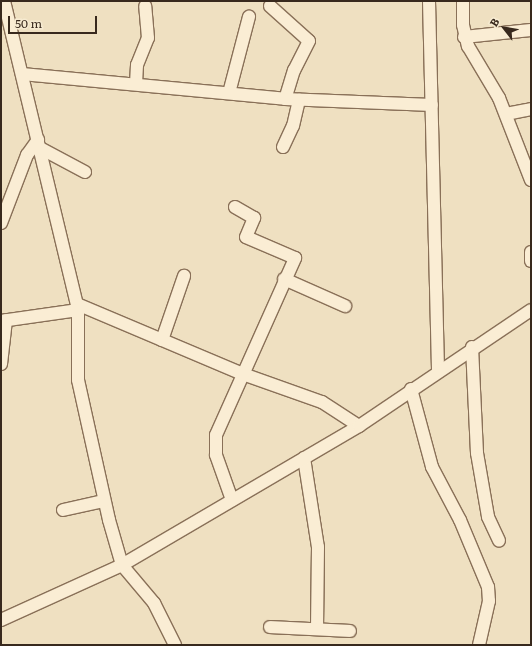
<!DOCTYPE html>
<style>
body{margin:0}
#map{position:relative;width:532px;height:646px;overflow:hidden;background:#efe0c1;font-family:Literata,serif}
div>[style]{position:absolute}
.roads{filter:drop-shadow(1px 0 #897058) drop-shadow(-1px 0 #897058) drop-shadow(0 1px #897058) drop-shadow(0 -1px #897058)}
.minor>*{height:12px;margin:-6px;padding:0 6px;transform-origin:6px;border-radius:6px;background:#faedd4}
span{translate:-50% -50%;white-space:nowrap;text-align:center;line-height:1.15;-webkit-text-stroke:3.5px #f6ead0;paint-order:stroke}
.frame{position:absolute;inset:0;border:2px solid #38291d;pointer-events:none}
.north{position:absolute;left:484px;top:8px;width:40px;height:40px;-webkit-text-stroke:3px #f6ead0;paint-order:stroke;rotate:301deg;font-size:11px;font-weight:700;line-height:16px;text-align:center;color:#38291d}
.north::after{content:'';display:block;margin:auto;width:14px;height:18px;background:#38291d;clip-path:polygon(50% 0,100% 100%,50% 72%,0 100%)}
.scale{position:absolute;left:8px;top:16px;width:89px;height:18px;box-sizing:border-box;border:2px solid #38291d;border-top:0;padding-left:5px;font-size:12px;line-height:14px;white-space:nowrap;color:#38291d;-webkit-text-stroke:3px #f6ead0;paint-order:stroke}
</style>
<div id="map">
<div class="roads">
<div class="minor">
<div style="left:4px;top:1px;width:318px;rotate:76.5deg"></div>
<div style="left:78px;top:310px;width:70px;rotate:90deg"></div>
<div style="left:78px;top:380px;width:143px;rotate:77.5deg"></div>
<div style="left:109px;top:520px;width:47px;rotate:73.9deg"></div>
<div style="left:122px;top:565px;width:50px;rotate:49.9deg"></div>
<div style="left:154px;top:603px;width:47px;rotate:63.4deg"></div>
<div style="left:429px;top:1px;width:371px;rotate:88.6deg"></div>
<div style="left:463px;top:1px;width:24px;rotate:90deg"></div>
<div style="left:463px;top:25px;width:22px;rotate:77deg"></div>
<div style="left:468px;top:46px;width:61px;rotate:59.2deg"></div>
<div style="left:499px;top:98px;width:88px;rotate:68.7deg"></div>
<div style="left:270px;top:6px;width:52px;rotate:41.9deg"></div>
<div style="left:309px;top:41px;width:33px;rotate:117deg"></div>
<div style="left:294px;top:70px;width:30px;rotate:107deg"></div>
<div style="left:464px;top:37px;width:67px;rotate:-6deg"></div>
<div style="left:22px;top:74px;width:264px;rotate:5.4deg"></div>
<div style="left:285px;top:99px;width:147px;rotate:2.3deg"></div>
<div style="left:136px;top:84px;width:19px;rotate:-87deg"></div>
<div style="left:137px;top:65px;width:29px;rotate:-68deg"></div>
<div style="left:148px;top:38px;width:32px;rotate:-95deg"></div>
<div style="left:229px;top:93px;width:79px;rotate:-75.3deg"></div>
<div style="left:506px;top:114px;width:25px;rotate:-11deg"></div>
<div style="left:283px;top:147px;width:23px;rotate:-65deg"></div>
<div style="left:293px;top:126px;width:27px;rotate:-77deg"></div>
<div style="left:40px;top:148px;width:51px;rotate:28.1deg"></div>
<div style="left:1px;top:223px;width:73px;rotate:-69.1deg"></div>
<div style="left:27px;top:155px;width:19px;rotate:-54deg"></div>
<div style="left:531px;top:252px;width:9px;rotate:90deg"></div>
<div style="left:284px;top:279px;width:67px;rotate:23.9deg"></div>
<div style="left:77px;top:304px;width:177px;rotate:22.9deg"></div>
<div style="left:240px;top:373px;width:87px;rotate:19.5deg"></div>
<div style="left:322px;top:402px;width:44px;rotate:33deg"></div>
<div style="left:1px;top:321px;width:78px;rotate:-8.1deg"></div>
<div style="left:162px;top:340px;width:68px;rotate:-71deg"></div>
<div style="left:472px;top:347px;width:106px;rotate:87.3deg"></div>
<div style="left:477px;top:453px;width:65px;rotate:80.2deg"></div>
<div style="left:488px;top:517px;width:26px;rotate:65deg"></div>
<div style="left:1px;top:364px;width:44px;rotate:-83.5deg"></div>
<div style="left:411px;top:389px;width:81px;rotate:74.9deg"></div>
<div style="left:432px;top:467px;width:60px;rotate:62.2deg"></div>
<div style="left:460px;top:520px;width:73px;rotate:67.3deg"></div>
<div style="left:488px;top:587px;width:14px;rotate:86deg"></div>
<div style="left:489px;top:601px;width:45px;rotate:102.8deg"></div>
<div style="left:304px;top:458px;width:90px;rotate:81.1deg"></div>
<div style="left:318px;top:547px;width:82px;rotate:90.7deg"></div>
<div style="left:232px;top:500px;width:48px;rotate:-109.6deg"></div>
<div style="left:216px;top:455px;width:20px;rotate:-90deg"></div>
<div style="left:216px;top:435px;width:194px;rotate:-65.9deg"></div>
<div style="left:295px;top:258px;width:53px;rotate:-156.8deg"></div>
<div style="left:246px;top:237px;width:21px;rotate:-67deg"></div>
<div style="left:254px;top:218px;width:22px;rotate:-150deg"></div>
<div style="left:63px;top:510px;width:42px;rotate:-12.4deg"></div>
<div style="left:1px;top:620px;width:133px;rotate:-24.4deg"></div>
<div style="left:122px;top:565px;width:275px;rotate:-30.4deg"></div>
<div style="left:359px;top:426px;width:207px;rotate:-34deg"></div>
<div style="left:270px;top:627px;width:80px;rotate:2.9deg"></div>
</div>
</div>
<div class="frame"></div>
<div class="north">B</div>
<div class="scale">50 m</div>
</div>
